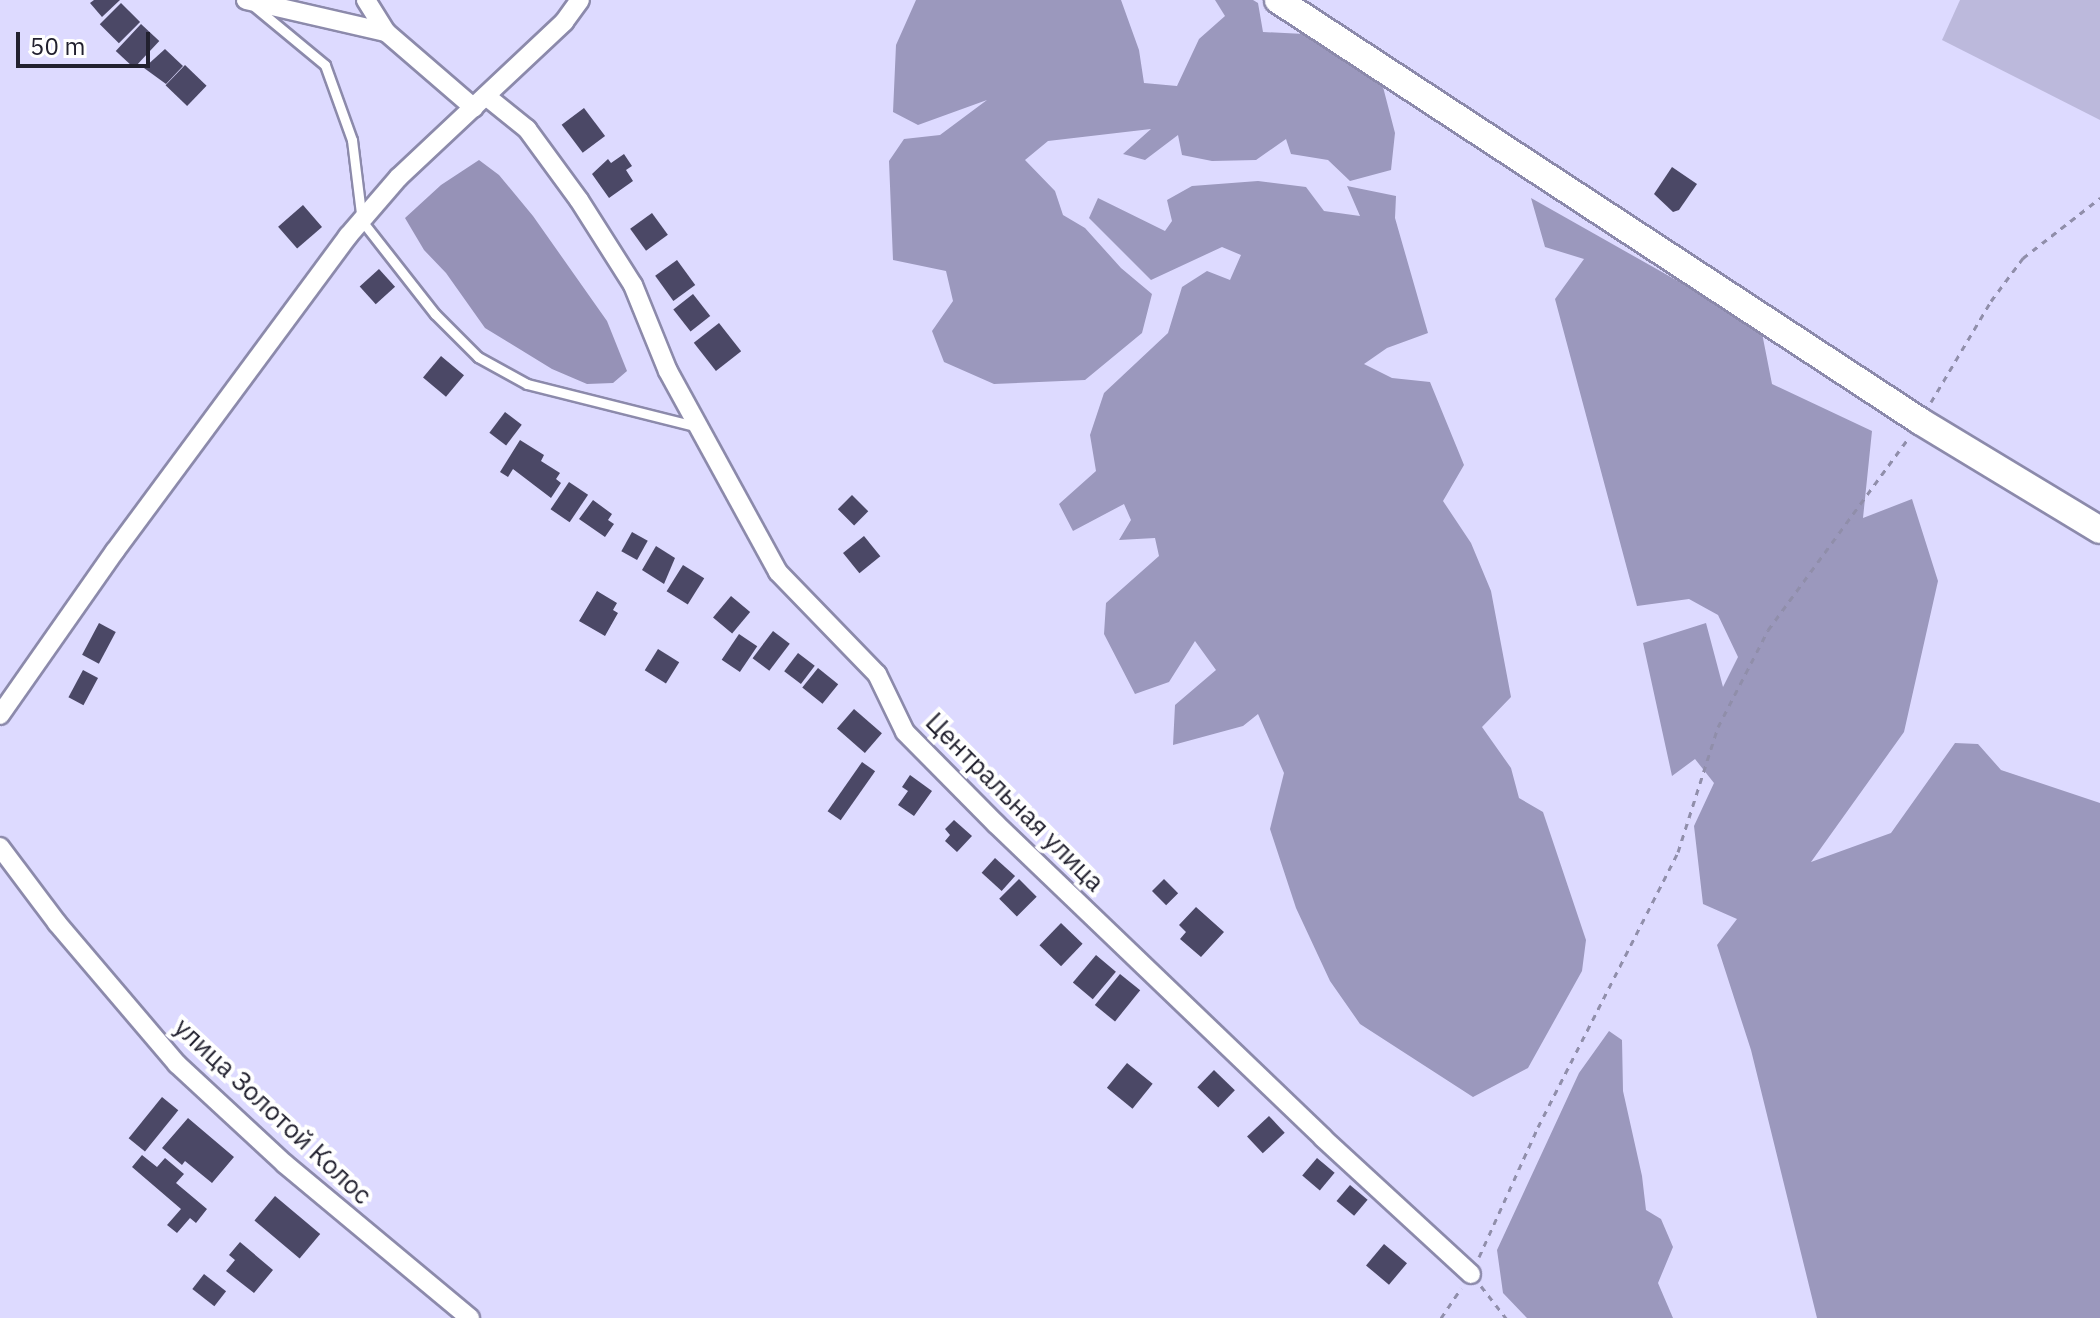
<!DOCTYPE html>
<meta charset="utf-8">
<style>
body{margin:0}
#map{position:relative;width:2100px;height:1318px;overflow:hidden;background:#dddaff;font-family:"IBM Plex Sans",sans-serif}
div>[style]{position:absolute}
.green>*{inset:0;background:#bcb9dc}
.forest>*{inset:0;background:#9b98bd}
.water>*{inset:0;background:#9692b7}
.building>*{inset:0;background:#4b4866;transform-origin:0 0}
.path>*{height:3px;margin-top:-1.5px;transform-origin:0;background:repeating-linear-gradient(90deg,#908eaa 0 6px,transparent 0 12px)}
.roads{filter:drop-shadow(2px 0 #8c8aab) drop-shadow(-2px 0 #8c8aab) drop-shadow(0 2px #8c8aab) drop-shadow(0 -2px #8c8aab)}
.service>*{height:9px;margin:-4.5px;padding:0 4.5px;transform-origin:4.5px;border-radius:4.5px;background:#fff}
.minor>*{height:18px;margin:-9px;padding:0 9px;transform-origin:9px;border-radius:9px;background:#fff}
.secondary>*{height:26px;margin:-13px;padding:0 13px;transform-origin:13px;border-radius:13px;background:#fff}
span{translate:-50% -50%;white-space:nowrap;text-align:center;line-height:1.15;-webkit-text-stroke:8px #fff;paint-order:stroke}
.street-label{font-size:26px;color:#22212f}
.scale{position:absolute;left:16px;top:32px;width:134px;height:36px;box-sizing:border-box;border:4px solid #22212f;border-top:0;padding-left:10px;font-size:24px;line-height:28px;white-space:nowrap;color:#22212f;-webkit-text-stroke:6px #fff;paint-order:stroke}
</style>
<div id="map">
<div class="green">
<div style="clip-path:polygon(1960px 0,2100px 0,2100px 120px,1942px 40px)"></div>
</div>
<div class="forest">
<div style="clip-path:polygon(916px 0,1121px 0,1139px 50px,1144px 83px,1177px 86px,1199px 39px,1225px 16px,1215px 0,1253px 0,1258px 3px,1263px 32px,1304px 34px,1349px 60px,1383px 87px,1395px 133px,1391px 170px,1350px 181px,1328px 160px,1291px 154px,1286px 139px,1256px 160px,1212px 161px,1182px 155px,1178px 135px,1145px 160px,1123px 154px,1151px 129px,1048px 141px,1025px 160px,1055px 191px,1063px 215px,1085px 228px,1121px 268px,1152px 294px,1142px 333px,1085px 380px,994px 384px,944px 362px,932px 331px,953px 301px,946px 271px,893px 260px,889px 161px,904px 139px,940px 135px,987px 100px,918px 125px,893px 112px,896px 45px)"></div>
<div style="clip-path:polygon(1258px 181px,1306px 187px,1324px 211px,1360px 216px,1347px 186px,1396px 196px,1395px 218px,1428px 333px,1387px 348px,1364px 364px,1392px 378px,1430px 382px,1464px 465px,1443px 501px,1471px 543px,1491px 591px,1511px 697px,1482px 727px,1511px 768px,1519px 798px,1543px 812px,1586px 940px,1582px 971px,1528px 1068px,1473px 1097px,1360px 1024px,1330px 981px,1296px 908px,1270px 829px,1284px 773px,1258px 714px,1243px 726px,1173px 745px,1175px 705px,1216px 670px,1195px 641px,1169px 682px,1135px 694px,1104px 634px,1106px 603px,1159px 556px,1155px 538px,1119px 540px,1131px 520px,1124px 504px,1073px 531px,1059px 504px,1096px 471px,1090px 435px,1104px 393px,1168px 333px,1182px 287px,1207px 271px,1230px 280px,1241px 255px,1222px 247px,1151px 280px,1089px 218px,1098px 198px,1165px 231px,1172px 221px,1167px 200px,1192px 186px)"></div>
<div style="clip-path:polygon(1531px 198px,1761px 328px,1772px 384px,1872px 431px,1863px 518px,1912px 499px,1938px 581px,1904px 732px,1811px 862px,1891px 833px,1955px 743px,1978px 744px,2001px 770px,2100px 803px,2100px 1318px,1817px 1318px,1751px 1050px,1717px 945px,1737px 919px,1703px 904px,1694px 826px,1714px 783px,1695px 759px,1672px 776px,1643px 643px,1706px 623px,1723px 687px,1738px 657px,1718px 615px,1689px 599px,1637px 606px,1555px 299px,1584px 259px,1545px 247px)"></div>
<div style="clip-path:polygon(1609px 1031px,1622px 1040px,1623px 1091px,1642px 1176px,1646px 1210px,1661px 1219px,1673px 1247px,1658px 1283px,1673px 1318px,1527px 1318px,1503px 1293px,1497px 1250px,1579px 1073px)"></div>
</div>
<div class="water">
<div style="clip-path:polygon(479px 160px,499px 175px,533px 216px,607px 321px,627px 371px,613px 383px,587px 384px,552px 369px,485px 328px,446px 273px,424px 250px,405px 218px,441px 185px)"></div>
</div>
<div class="building">
<div style="clip-path:polygon(94px 0,120px 0,102px 17px,90px 3px)"></div>
<div style="left:121px;top:3px;width:27px;height:30px;rotate:45deg"></div>
<div style="left:141px;top:24px;width:25px;height:37px;rotate:43deg"></div>
<div style="clip-path:polygon(165px 49px,183px 66px,166px 84px,144px 68px)"></div>
<div style="left:185px;top:65px;width:30px;height:28px;rotate:44deg"></div>
<div style="left:584px;top:108px;width:35px;height:28px;rotate:53deg"></div>
<div style="clip-path:polygon(624px 154px,632px 166px,626px 170px,633px 181px,609px 198px,592px 174px,608px 159px,611px 163px)"></div>
<div style="clip-path:polygon(1672px 167px,1697px 184px,1679px 210px,1673px 212px,1654px 194px)"></div>
<div style="left:303px;top:205px;width:29px;height:33px;rotate:49deg"></div>
<div style="left:652px;top:213px;width:27px;height:27px;rotate:54deg"></div>
<div style="left:677px;top:260px;width:31px;height:27px;rotate:54deg"></div>
<div style="left:379px;top:269px;width:24px;height:26px;rotate:48deg"></div>
<div style="left:693px;top:294px;width:28px;height:25px;rotate:52deg"></div>
<div style="left:719px;top:323px;width:36px;height:32px;rotate:52deg"></div>
<div style="left:441px;top:356px;width:30px;height:28px;rotate:40deg"></div>
<div style="left:505px;top:412px;width:21px;height:26px;rotate:37deg"></div>
<div style="clip-path:polygon(520px 440px,544px 455px,541px 461px,560px 473px,556px 479px,561px 483px,551px 498px,513px 469px,508px 477px,500px 472px)"></div>
<div style="left:569px;top:482px;width:23px;height:33px;rotate:34deg"></div>
<div style="left:852px;top:495px;width:23px;height:20px;rotate:45deg"></div>
<div style="clip-path:polygon(593px 500px,612px 514px,608px 520px,614px 524px,605px 537px,579px 519px)"></div>
<div style="left:632px;top:532px;width:18px;height:22px;rotate:29deg"></div>
<div style="left:864px;top:536px;width:26px;height:27px;rotate:51deg"></div>
<div style="clip-path:polygon(656px 546px,675px 558px,664px 584px,642px 570px)"></div>
<div style="left:683px;top:565px;width:25px;height:31px;rotate:32deg"></div>
<div style="clip-path:polygon(597px 591px,617px 603px,613px 610px,618px 613px,605px 636px,579px 621px)"></div>
<div style="left:731px;top:596px;width:25px;height:28px;rotate:40deg"></div>
<div style="left:99px;top:623px;width:19px;height:36px;rotate:28deg"></div>
<div style="left:773px;top:631px;width:21px;height:34px;rotate:37deg"></div>
<div style="left:739px;top:634px;width:22px;height:31px;rotate:34deg"></div>
<div style="left:658px;top:649px;width:25px;height:25px;rotate:32deg"></div>
<div style="left:798px;top:653px;width:21px;height:23px;rotate:37deg"></div>
<div style="left:818px;top:668px;width:26px;height:25px;rotate:39deg"></div>
<div style="left:83px;top:670px;width:17px;height:31px;rotate:28deg"></div>
<div style="left:854px;top:709px;width:37px;height:26px;rotate:41deg"></div>
<div style="left:862px;top:762px;width:16px;height:60px;rotate:35deg"></div>
<div style="clip-path:polygon(910px 775px,932px 791px,914px 816px,898px 805px,908px 791px,902px 787px)"></div>
<div style="clip-path:polygon(954px 820px,972px 836px,957px 852px,945px 841px,950px 835px,945px 829px)"></div>
<div style="left:995px;top:858px;width:27px;height:20px;rotate:42deg"></div>
<div style="left:1019px;top:879px;width:25px;height:28px;rotate:45deg"></div>
<div style="left:1164px;top:879px;width:20px;height:17px;rotate:45deg"></div>
<div style="clip-path:polygon(1196px 907px,1224px 932px,1201px 957px,1180px 939px,1186px 932px,1179px 925px)"></div>
<div style="left:1061px;top:923px;width:30px;height:31px;rotate:44deg"></div>
<div style="left:1096px;top:955px;width:26px;height:36px;rotate:40deg"></div>
<div style="left:1120px;top:974px;width:26px;height:40px;rotate:39deg"></div>
<div style="left:1127px;top:1063px;width:33px;height:32px;rotate:39deg"></div>
<div style="left:1214px;top:1070px;width:29px;height:24px;rotate:44deg"></div>
<div style="left:162px;top:1097px;width:21px;height:53px;rotate:39deg"></div>
<div style="left:1269px;top:1116px;width:23px;height:30px;rotate:47deg"></div>
<div style="clip-path:polygon(188px 1118px,234px 1157px,212px 1183px,185px 1161px,182px 1165px,162px 1148px)"></div>
<div style="clip-path:polygon(142px 1155px,157px 1167px,165px 1158px,184px 1174px,176px 1183px,207px 1209px,196px 1223px,190px 1218px,177px 1233px,167px 1225px,181px 1209px,132px 1167px)"></div>
<div style="left:1317px;top:1158px;width:23px;height:23px;rotate:40deg"></div>
<div style="left:1350px;top:1185px;width:23px;height:21px;rotate:40deg"></div>
<div style="left:275px;top:1196px;width:59px;height:32px;rotate:40deg"></div>
<div style="clip-path:polygon(240px 1242px,273px 1270px,254px 1293px,226px 1271px,235px 1260px,229px 1255px)"></div>
<div style="left:1384px;top:1244px;width:30px;height:28px;rotate:40deg"></div>
<div style="left:204px;top:1274px;width:28px;height:19px;rotate:38deg"></div>
</div>
<div class="path">
<div style="left:1931px;top:402px;width:117px;rotate:-59.3deg"></div>
<div style="left:1991px;top:301px;width:54px;rotate:-53.3deg"></div>
<div style="left:2023px;top:258px;width:98px;rotate:-37.9deg"></div>
<div style="left:1479px;top:1257px;width:143px;rotate:-65.6deg"></div>
<div style="left:1538px;top:1127px;width:309px;rotate:-63deg"></div>
<div style="left:1678px;top:852px;width:131px;rotate:-72.3deg"></div>
<div style="left:1718px;top:727px;width:109px;rotate:-62.7deg"></div>
<div style="left:1768px;top:630px;width:237px;rotate:-53.8deg"></div>
<div style="left:1481px;top:1286px;width:41px;rotate:52deg"></div>
<div style="left:1441px;top:1318px;width:36px;rotate:-56deg"></div>
</div>
<div class="roads">
<div class="service">
<div style="left:255px;top:7px;width:91px;rotate:39.6deg"></div>
<div style="left:325px;top:65px;width:80px;rotate:70.2deg"></div>
<div style="left:352px;top:140px;width:82px;rotate:83deg"></div>
<div style="left:362px;top:221px;width:118px;rotate:51.9deg"></div>
<div style="left:435px;top:314px;width:61px;rotate:45deg"></div>
<div style="left:478px;top:357px;width:56px;rotate:28.9deg"></div>
<div style="left:527px;top:384px;width:176px;rotate:14.1deg"></div>
</div>
<div class="minor">
<div style="left:246px;top:0;width:144px;rotate:12.9deg"></div>
<div style="left:386px;top:32px;width:116px;rotate:40.8deg"></div>
<div style="left:366px;top:0;width:38px;rotate:58deg"></div>
<div style="left:486px;top:96px;width:53px;rotate:38.8deg"></div>
<div style="left:527px;top:129px;width:88px;rotate:53.8deg"></div>
<div style="left:579px;top:200px;width:101px;rotate:57.6deg"></div>
<div style="left:633px;top:285px;width:93px;rotate:67.9deg"></div>
<div style="left:668px;top:371px;width:229px;rotate:61.3deg"></div>
<div style="left:778px;top:572px;width:142px;rotate:45.9deg"></div>
<div style="left:877px;top:674px;width:64px;rotate:64.2deg"></div>
<div style="left:905px;top:732px;width:129px;rotate:45.3deg"></div>
<div style="left:996px;top:824px;width:453px;rotate:43.8deg"></div>
<div style="left:1323px;top:1138px;width:201px;rotate:42.6deg"></div>
<div style="left:0;top:715px;width:200px;rotate:-55deg"></div>
<div style="left:115px;top:551px;width:392px;rotate:-53.5deg"></div>
<div style="left:348px;top:236px;width:77px;rotate:-49.2deg"></div>
<div style="left:398px;top:178px;width:228px;rotate:-43.2deg"></div>
<div style="left:564px;top:22px;width:27px;rotate:-54deg"></div>
<div style="left:0;top:847px;width:95px;rotate:53.1deg"></div>
<div style="left:57px;top:923px;width:185px;rotate:49.6deg"></div>
<div style="left:177px;top:1064px;width:147px;rotate:42.8deg"></div>
<div style="left:285px;top:1164px;width:241px;rotate:39.8deg"></div>
</div>
<div class="secondary">
<div style="left:1278px;top:0;width:768px;rotate:33.26deg"></div>
<div style="left:1920px;top:421px;width:210px;rotate:31.2deg"></div>
</div>
</div>
<div class="street-label">
<span style="left:1015px;top:802px;rotate:45deg">Центральная улица</span>
<span style="left:273px;top:1111px;rotate:43deg">улица Золотой Колос</span>
</div>
<div class="scale">50 m</div>
</div>
